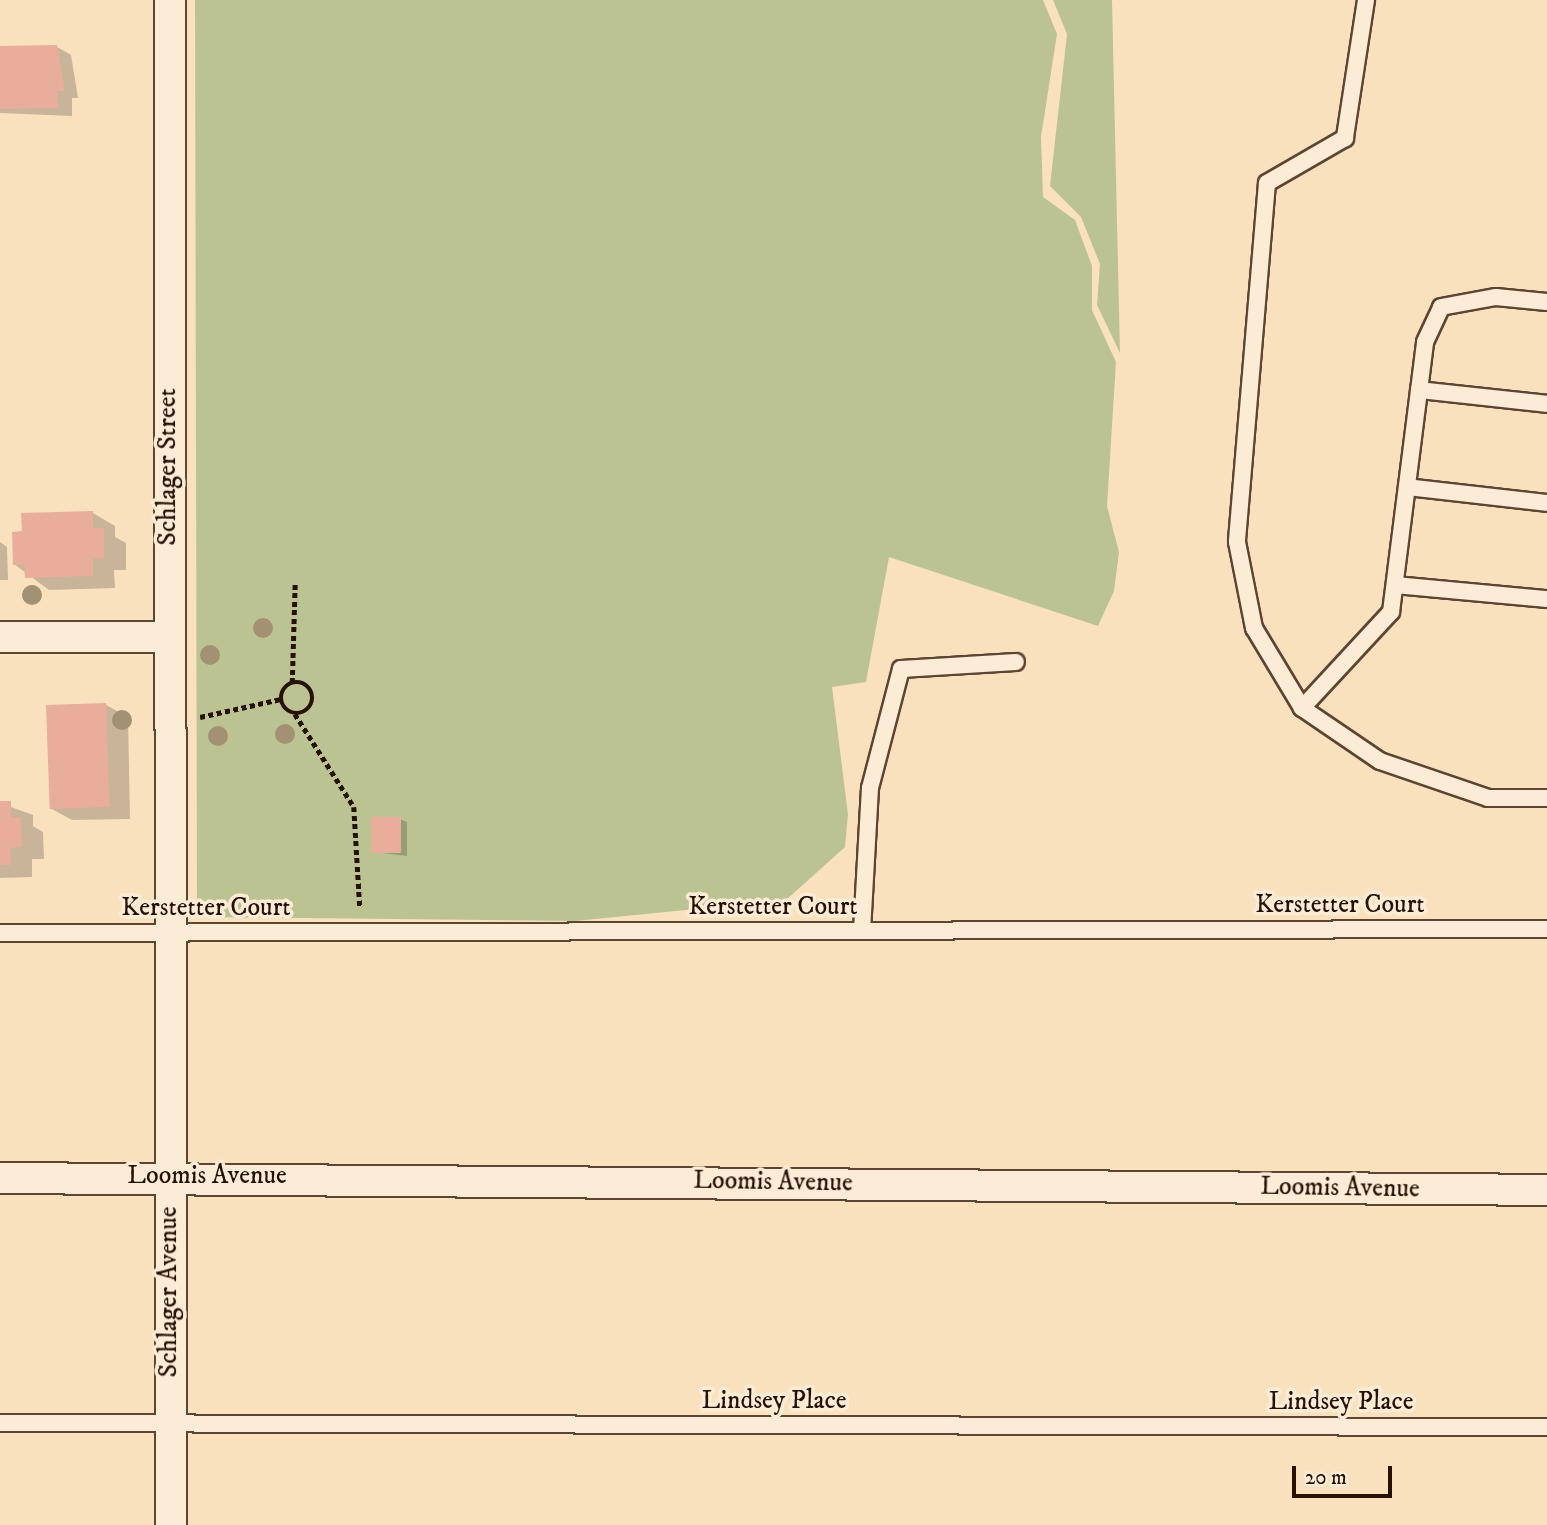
<!DOCTYPE html>
<style>
body{margin:0}
#map{position:relative;width:1547px;height:1525px;overflow:hidden;background:#fae1be;font-family:"IM FELL DW Pica",serif}
div>[style]{position:absolute}
.green>*{inset:0;background:#bcc393}
.shadow>*{inset:0;background:#0003}
.building>*{inset:0;background:#e9ad9b;transform-origin:0 0}
.path>*{height:4.5px;margin-top:-2.25px;transform-origin:0;background:repeating-linear-gradient(90deg,#271104 0 5px,transparent 0 8.5px)}
.path>.ring{margin:-2.25px;padding:0;box-sizing:content-box;background:none;border:4.5px solid #271104;border-radius:50%}
.roads{filter:drop-shadow(2px 0 #5c4532) drop-shadow(-2px 0 #5c4532) drop-shadow(0 2px #5c4532) drop-shadow(0 -2px #5c4532)}
.service>*{height:16px;margin:-8px;padding:0 8px;transform-origin:8px;border-radius:8px;background:#fcecd5}
.minor>*{height:30px;margin:-15px;padding:0 15px;transform-origin:15px;border-radius:15px;background:#fcecd5}
.trees>*{width:20px;height:20px;margin:-10px;border-radius:50%;background:#a39173}
span{translate:-50% -50%;white-space:nowrap;text-align:center;line-height:1.15;-webkit-text-stroke:7px #fcecd5;paint-order:stroke}
.street-label{font-size:26px;color:#271104}
.scale{position:absolute;left:1292px;top:1466px;width:100px;height:32px;box-sizing:border-box;border:4px solid #271104;border-top:0;padding-left:9px;font-size:21px;line-height:24px;white-space:nowrap;color:#271104;-webkit-text-stroke:5px #fcecd5;paint-order:stroke}
</style>
<div id="map">
<div class="green">
<div style="clip-path:polygon(195px 0,1043px 0,1057px 34px,1041px 137px,1043px 197px,1075px 220px,1092px 266px,1092px 310px,1116px 362px,1107px 506px,1119px 552px,1114px 591px,1098px 626px,889px 557px,866px 682px,832px 687px,848px 814px,845px 847px,786px 900px,575px 921px,197px 917px)"></div>
<div style="clip-path:polygon(1053px 0,1112px 0,1120px 353px,1097px 305px,1100px 264px,1081px 217px,1050px 186px,1067px 34px)"></div>
</div>
<div class="shadow">
<div style="clip-path:polygon(57px 47px,71px 55px,78px 98px,72px 98px,72px 116px,0 113px,0 48px)"></div>
<div style="clip-path:polygon(93px 513px,115px 526px,115px 537px,126px 543px,126px 570px,114px 570px,115px 588px,49px 590px,14px 564px)"></div>
<div style="clip-path:polygon(0 542px,7px 547px,8px 580px,0 580px)"></div>
<div style="clip-path:polygon(106px 705px,128px 717px,130px 819px,72px 820px,50px 808px)"></div>
<div style="clip-path:polygon(0 803px,33px 815px,33px 826px,43px 832px,44px 859px,32px 859px,32px 877px,0 878px)"></div>
<div style="clip-path:polygon(400px 819px,407px 822px,407px 856px,373px 852px)"></div>
</div>
<div class="building">
<div style="clip-path:polygon(57px 45px,65px 91px,57px 91px,58px 108px,0 109px,0 46px)"></div>
<div style="clip-path:polygon(93px 511px,93px 528px,104px 528px,104px 558px,93px 559px,93px 576px,25px 578px,24px 565px,13px 565px,12px 532px,22px 531px,21px 513px)"></div>
<div style="left:106px;top:703px;width:104px;height:60px;rotate:88deg"></div>
<div style="clip-path:polygon(0 801px,11px 801px,11px 818px,21px 817px,22px 847px,10px 848px,11px 865px,0 865px)"></div>
<div style="left:371px;top:817px;width:30px;height:36px"></div>
</div>
<div class="path">
<div class="ring" style="left:281px;top:682px;width:27.5px;height:27.5px"></div>
<div style="left:292px;top:683px;width:100px;rotate:-88.3deg"></div>
<div style="left:295px;top:714px;width:110px;rotate:57.6deg"></div>
<div style="left:354px;top:807px;width:100px;rotate:86.6deg"></div>
<div style="left:200px;top:717px;width:83px;rotate:-12.5deg"></div>
</div>
<div class="roads">
<div class="service">
<div style="left:1366px;top:0;width:140px;rotate:98.7deg"></div>
<div style="left:1345px;top:138px;width:90px;rotate:150deg"></div>
<div style="left:1267px;top:183px;width:360px;rotate:94.8deg"></div>
<div style="left:1237px;top:542px;width:88px;rotate:78.8deg"></div>
<div style="left:1254px;top:628px;width:93px;rotate:59deg"></div>
<div style="left:1302px;top:708px;width:94px;rotate:34.2deg"></div>
<div style="left:1380px;top:761px;width:114px;rotate:18.9deg"></div>
<div style="left:1488px;top:798px;width:59px"></div>
<div style="left:1419px;top:390px;width:129px;rotate:6.2deg"></div>
<div style="left:1407px;top:487px;width:141px;rotate:6.5deg"></div>
<div style="left:1395px;top:585px;width:153px;rotate:5.3deg"></div>
<div style="left:1302px;top:708px;width:131px;rotate:-47.2deg"></div>
<div style="left:1391px;top:612px;width:272px;rotate:-82.8deg"></div>
<div style="left:1425px;top:342px;width:38px;rotate:-65deg"></div>
<div style="left:1441px;top:307px;width:56px;rotate:-10.3deg"></div>
<div style="left:1496px;top:297px;width:51px;rotate:5.6deg"></div>
<div style="left:862px;top:931px;width:143px;rotate:-86.8deg"></div>
<div style="left:870px;top:788px;width:123px;rotate:-75.4deg"></div>
<div style="left:901px;top:669px;width:115px;rotate:-3.5deg"></div>
<div style="left:0;top:933px;width:1547px;rotate:-0.15deg"></div>
<div style="left:0;top:1423px;width:1547px;rotate:0.15deg"></div>
</div>
<div class="minor">
<div style="left:170px;top:0;width:1525px;rotate:89.96deg"></div>
<div style="left:0;top:637px;width:167px"></div>
<div style="left:0;top:1178px;width:1547px;rotate:0.44deg"></div>
</div>
</div>
<div class="trees">
<div style="left:32px;top:595px"></div>
<div style="left:263px;top:628px"></div>
<div style="left:210px;top:655px"></div>
<div style="left:122px;top:720px"></div>
<div style="left:285px;top:734px"></div>
<div style="left:218px;top:736px"></div>
</div>
<div class="street-label">
<span style="left:168px;top:467px;rotate:-90deg">Schlager Street</span>
<span style="left:1340px;top:905px">Kerstetter Court</span>
<span style="left:773px;top:907px">Kerstetter Court</span>
<span style="left:206px;top:908px">Kerstetter Court</span>
<span style="left:207px;top:1176px">Loomis Avenue</span>
<span style="left:773px;top:1182px;rotate:1deg">Loomis Avenue</span>
<span style="left:1340px;top:1188px;rotate:1deg">Loomis Avenue</span>
<span style="left:169px;top:1292px;rotate:-90deg">Schlager Avenue</span>
<span style="left:774px;top:1401px">Lindsey Place</span>
<span style="left:1341px;top:1402px">Lindsey Place</span>
</div>
<div class="scale">20 m</div>
</div>
